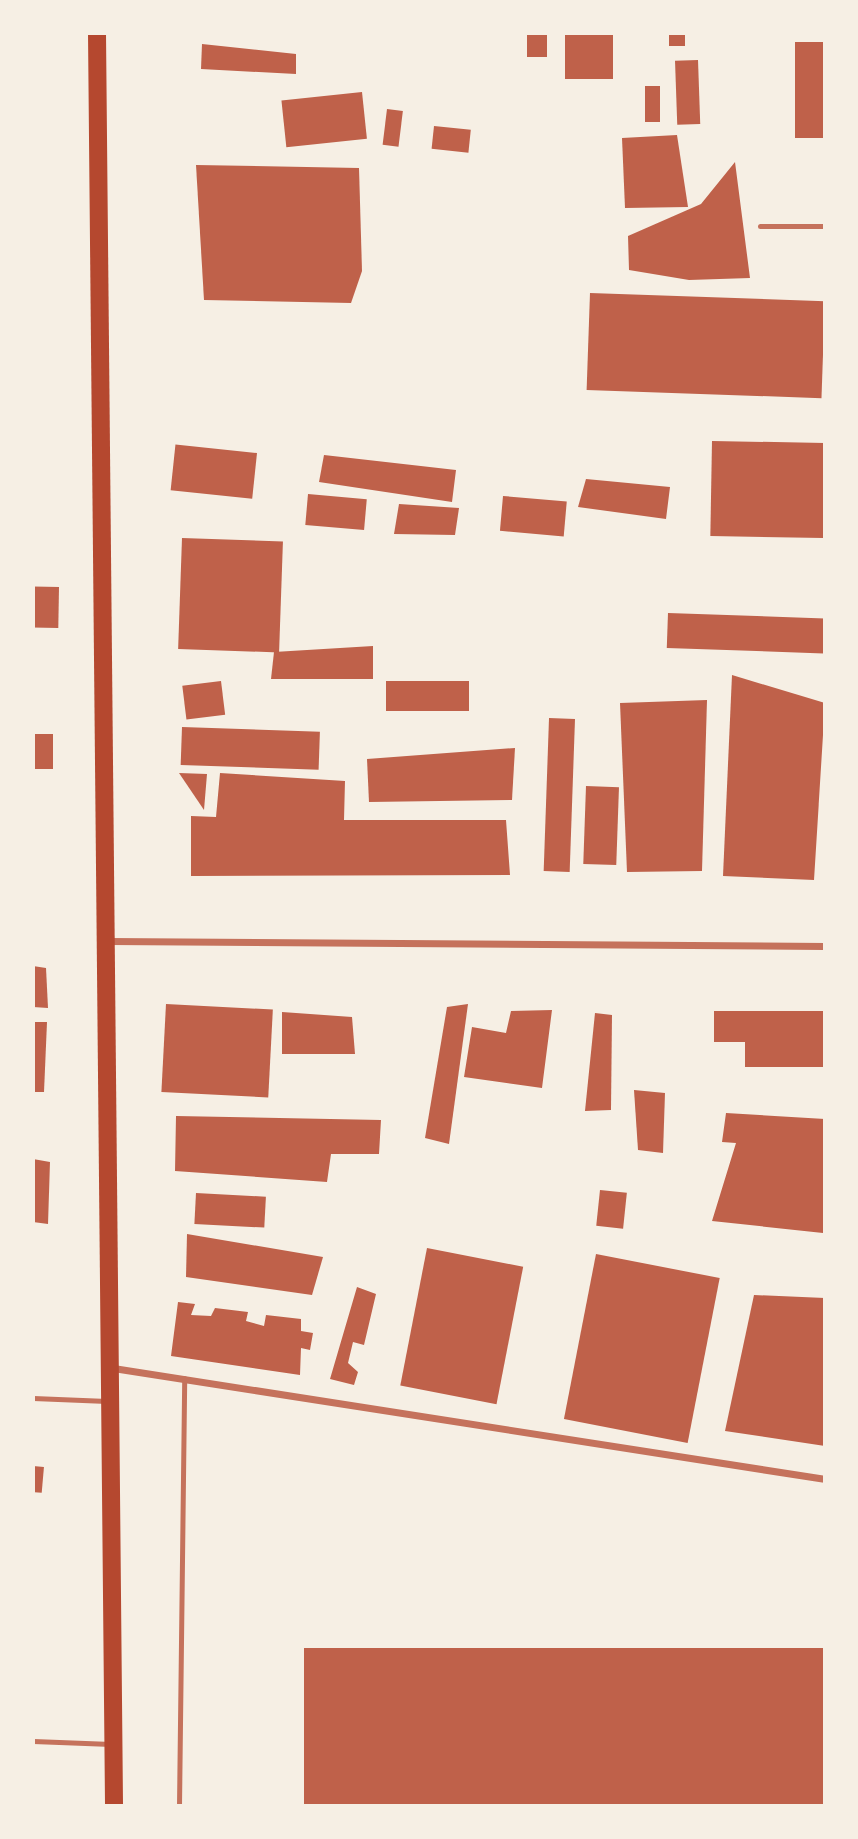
<!DOCTYPE html>
<style>
body{margin:0}
#map{position:relative;width:858px;height:1839px;overflow:hidden;background:#f6efe4;font-family:Bitter,serif}
div>[style]{position:absolute}
.building>*{inset:0;background:#bf614a;transform-origin:0 0}
.service>*{height:5px;margin:-2.5px;padding:0 2.5px;transform-origin:2.5px;border-radius:2.5px;background:#c5725c}
.minor>*{height:7px;margin:-3.5px;padding:0 3.5px;transform-origin:3.5px;border-radius:3.5px;background:#c5725c}
.primary>*{height:18px;margin:-9px;padding:0 9px;transform-origin:9px;border-radius:9px;background:#b5482f}
span{translate:-50% -50%;white-space:nowrap;text-align:center;line-height:1.15;-webkit-text-stroke:6px #f6efe4;paint-order:stroke}
.frame{position:absolute;inset:0;border:35px solid #f6efe4;pointer-events:none}
</style>
<div id="map">
<div class="building">
<div style="left:527px;top:33px;width:20px;height:24px"></div>
<div style="left:565px;top:33px;width:48px;height:46px"></div>
<div style="left:669px;top:33px;width:16px;height:13px"></div>
<div style="left:795px;top:42px;width:30px;height:96px"></div>
<div style="clip-path:polygon(202px 44px,296px 54px,296px 74px,201px 69px)"></div>
<div style="left:698px;top:60px;width:64px;height:23px;rotate:88deg"></div>
<div style="left:645px;top:86px;width:15px;height:36px"></div>
<div style="left:362px;top:92px;width:47px;height:81px;rotate:84deg"></div>
<div style="left:387px;top:109px;width:16px;height:36px;rotate:7deg"></div>
<div style="left:434px;top:126px;width:37px;height:23px;rotate:6deg"></div>
<div style="clip-path:polygon(677px 135px,688px 207px,625px 208px,622px 138px)"></div>
<div style="clip-path:polygon(735px 162px,750px 278px,689px 280px,629px 270px,628px 236px,701px 204px)"></div>
<div style="clip-path:polygon(196px 165px,359px 168px,362px 271px,351px 303px,204px 300px)"></div>
<div style="left:590px;top:293px;width:235px;height:97px;rotate:2deg"></div>
<div style="left:712px;top:441px;width:113px;height:95px;rotate:1deg"></div>
<div style="left:257px;top:453px;width:46px;height:82px;rotate:96deg"></div>
<div style="clip-path:polygon(324px 455px,456px 470px,452px 502px,319px 482px)"></div>
<div style="clip-path:polygon(586px 479px,670px 487px,666px 519px,578px 507px)"></div>
<div style="left:308px;top:494px;width:59px;height:31px;rotate:5deg"></div>
<div style="left:503px;top:496px;width:64px;height:35px;rotate:5deg"></div>
<div style="clip-path:polygon(399px 504px,459px 508px,455px 535px,394px 534px)"></div>
<div style="left:182px;top:538px;width:101px;height:111px;rotate:2deg"></div>
<div style="left:59px;top:587px;width:41px;height:26px;rotate:91deg"></div>
<div style="left:668px;top:613px;width:157px;height:35px;rotate:2deg"></div>
<div style="clip-path:polygon(373px 646px,373px 679px,271px 679px,274px 652px)"></div>
<div style="clip-path:polygon(732px 675px,825px 703px,814px 880px,723px 876px)"></div>
<div style="left:221px;top:681px;width:34px;height:39px;rotate:83deg"></div>
<div style="left:386px;top:681px;width:83px;height:30px"></div>
<div style="clip-path:polygon(707px 700px,702px 871px,627px 872px,620px 703px)"></div>
<div style="left:575px;top:719px;width:153px;height:26px;rotate:92deg"></div>
<div style="left:182px;top:727px;width:138px;height:38px;rotate:2deg"></div>
<div style="left:33px;top:734px;width:20px;height:35px"></div>
<div style="clip-path:polygon(515px 748px,512px 800px,369px 802px,367px 759px)"></div>
<div style="clip-path:polygon(179px 773px,207px 774px,204px 810px)"></div>
<div style="clip-path:polygon(220px 773px,345px 781px,344px 820px,506px 820px,510px 875px,191px 876px,191px 816px,216px 817px)"></div>
<div style="left:586px;top:786px;width:33px;height:78px;rotate:2deg"></div>
<div style="clip-path:polygon(33px 966px,46px 968px,48px 1008px,33px 1007px)"></div>
<div style="left:166px;top:1004px;width:107px;height:88px;rotate:3deg"></div>
<div style="clip-path:polygon(468px 1004px,449px 1144px,425px 1138px,447px 1007px)"></div>
<div style="clip-path:polygon(552px 1010px,542px 1088px,464px 1077px,472px 1027px,506px 1033px,511px 1011px)"></div>
<div style="clip-path:polygon(714px 1011px,825px 1011px,825px 1067px,745px 1067px,745px 1042px,714px 1042px)"></div>
<div style="clip-path:polygon(282px 1012px,352px 1017px,355px 1054px,282px 1054px)"></div>
<div style="clip-path:polygon(595px 1013px,612px 1015px,611px 1110px,585px 1111px)"></div>
<div style="clip-path:polygon(33px 1022px,47px 1022px,44px 1092px,33px 1092px)"></div>
<div style="clip-path:polygon(634px 1090px,665px 1093px,663px 1153px,638px 1150px)"></div>
<div style="clip-path:polygon(726px 1113px,825px 1119px,823px 1233px,712px 1221px,736px 1143px,722px 1142px)"></div>
<div style="clip-path:polygon(176px 1116px,381px 1120px,379px 1154px,331px 1154px,327px 1182px,175px 1171px)"></div>
<div style="clip-path:polygon(33px 1159px,50px 1162px,48px 1224px,33px 1222px)"></div>
<div style="left:600px;top:1190px;width:27px;height:36px;rotate:6deg"></div>
<div style="left:196px;top:1193px;width:70px;height:31px;rotate:3deg"></div>
<div style="clip-path:polygon(187px 1234px,323px 1257px,312px 1295px,186px 1277px)"></div>
<div style="left:427px;top:1248px;width:98px;height:140px;rotate:11deg"></div>
<div style="left:596px;top:1254px;width:126px;height:168px;rotate:11deg"></div>
<div style="clip-path:polygon(357px 1287px,376px 1294px,364px 1345px,353px 1342px,348px 1363px,358px 1372px,354px 1385px,330px 1379px)"></div>
<div style="clip-path:polygon(754px 1295px,825px 1298px,825px 1446px,725px 1431px)"></div>
<div style="clip-path:polygon(178px 1302px,195px 1304px,191px 1315px,211px 1316px,215px 1308px,248px 1312px,246px 1321px,264px 1326px,266px 1315px,301px 1319px,301px 1331px,313px 1333px,310px 1350px,301px 1348px,300px 1375px,171px 1356px)"></div>
<div style="left:33px;top:1466px;width:11px;height:26px;rotate:5deg"></div>
<div style="left:304px;top:1648px;width:521px;height:158px"></div>
</div>
<div class="service">
<div style="left:760px;top:226px;width:65px"></div>
<div style="left:33px;top:1398px;width:74px;rotate:2.3deg"></div>
<div style="left:33px;top:1741px;width:78px;rotate:2.2deg"></div>
<div style="left:179px;top:1806px;width:428px;rotate:-89.3deg"></div>
</div>
<div class="minor">
<div style="left:109px;top:941px;width:716px;rotate:0.4deg"></div>
<div style="left:113px;top:1368px;width:721px;rotate:8.86deg"></div>
</div>
<div class="primary">
<div style="left:97px;top:33px;width:1773px;rotate:89.45deg"></div>
</div>
<div class="frame"></div>
</div>
